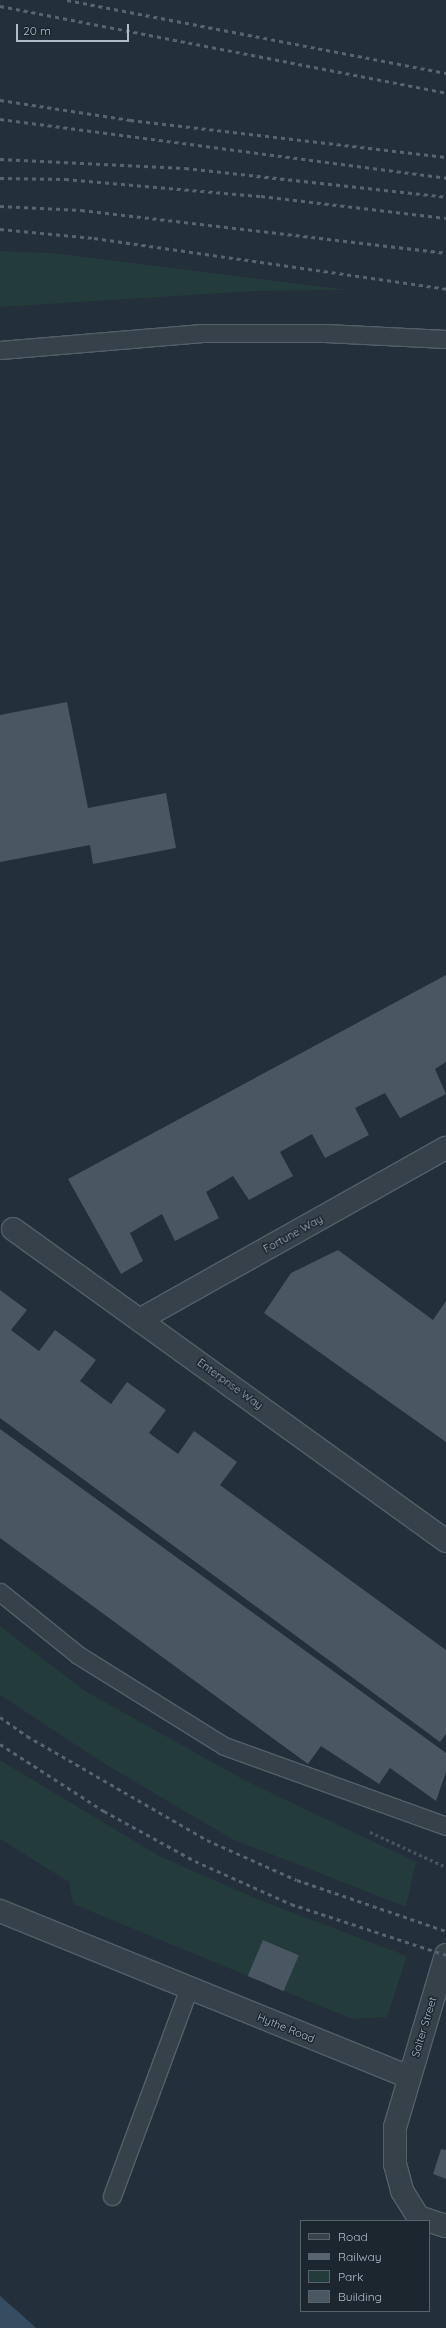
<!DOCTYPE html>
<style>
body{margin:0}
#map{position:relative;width:446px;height:2328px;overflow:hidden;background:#232f3a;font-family:Quicksand,sans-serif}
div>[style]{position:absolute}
.green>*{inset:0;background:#243b3b}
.water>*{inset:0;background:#364d61}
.building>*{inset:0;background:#495763;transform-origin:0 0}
.path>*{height:2.5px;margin-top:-1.25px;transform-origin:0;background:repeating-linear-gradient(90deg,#425758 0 3px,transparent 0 6px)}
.roads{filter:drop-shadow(1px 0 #545f68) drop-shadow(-1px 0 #545f68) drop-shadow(0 1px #545f68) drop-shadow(0 -1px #545f68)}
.lane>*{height:17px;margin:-8.5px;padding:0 8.5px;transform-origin:8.5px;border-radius:8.5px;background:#36414a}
.street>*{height:22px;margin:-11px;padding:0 11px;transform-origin:11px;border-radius:11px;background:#36414a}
.rail>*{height:3px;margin-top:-1.5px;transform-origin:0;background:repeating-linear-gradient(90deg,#586571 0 4px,transparent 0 8px)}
span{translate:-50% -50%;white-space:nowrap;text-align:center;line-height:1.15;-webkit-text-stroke:3px #1b262f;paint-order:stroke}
.street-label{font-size:11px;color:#b1bcc6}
.legend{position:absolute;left:300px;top:2220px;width:130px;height:92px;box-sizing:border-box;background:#1b262f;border:1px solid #57626b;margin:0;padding:5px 7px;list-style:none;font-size:12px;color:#b1bcc6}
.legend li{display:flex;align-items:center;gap:8px;height:20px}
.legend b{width:20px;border:1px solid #57626b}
.scale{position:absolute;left:16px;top:24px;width:113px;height:18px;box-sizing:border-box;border:2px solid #b1bcc6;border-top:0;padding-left:5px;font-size:12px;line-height:14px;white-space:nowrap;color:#b1bcc6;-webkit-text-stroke:3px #1b262f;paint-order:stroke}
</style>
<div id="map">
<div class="green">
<div style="clip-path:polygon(0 251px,53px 253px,348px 290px,258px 291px,0 307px)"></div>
<div style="clip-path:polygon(0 1626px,85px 1691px,248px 1782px,416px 1862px,406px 1907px,232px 1839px,105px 1764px,0 1695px)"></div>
<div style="clip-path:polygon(0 1760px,159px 1856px,257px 1899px,407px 1956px,387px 2017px,352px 2019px,284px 1991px,299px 1955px,263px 1940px,248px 1976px,73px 1904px,69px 1882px,0 1839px)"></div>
</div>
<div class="water">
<div style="clip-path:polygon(0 2296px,23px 2316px,36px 2328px,0 2328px)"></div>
</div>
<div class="building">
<div style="clip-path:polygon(67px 702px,88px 808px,166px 793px,176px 848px,93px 864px,90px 845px,0 862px,0 715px)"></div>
<div style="clip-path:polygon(446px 975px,446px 1062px,435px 1069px,446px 1094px,400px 1118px,385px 1093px,355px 1108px,369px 1135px,325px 1158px,312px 1134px,280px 1152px,293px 1176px,249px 1200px,233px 1176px,206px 1192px,219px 1218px,175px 1241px,162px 1214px,130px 1233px,143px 1261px,121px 1274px,68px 1179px)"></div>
<div style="clip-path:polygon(338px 1250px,433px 1320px,446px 1301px,446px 1442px,264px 1313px,291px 1273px)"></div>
<div style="clip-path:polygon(0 1290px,27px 1310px,11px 1330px,39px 1351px,55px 1330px,96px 1360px,80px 1381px,111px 1404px,127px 1382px,166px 1410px,149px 1433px,178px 1454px,194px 1431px,237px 1462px,220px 1485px,446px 1650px,446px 1734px,440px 1742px,0 1418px)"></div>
<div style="clip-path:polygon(0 1429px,446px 1753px,446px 1772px,436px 1801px,390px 1768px,379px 1784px,321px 1746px,308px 1764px,0 1538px)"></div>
<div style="left:263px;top:1940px;width:39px;height:39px;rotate:23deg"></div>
<div style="clip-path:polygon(441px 2149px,446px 2150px,446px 2179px,433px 2174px)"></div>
</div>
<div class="path">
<div style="left:370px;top:1832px;width:84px;rotate:24.7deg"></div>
</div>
<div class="roads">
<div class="lane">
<div style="left:0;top:350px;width:203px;rotate:-4.8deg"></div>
<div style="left:202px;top:333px;width:123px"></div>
<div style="left:325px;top:333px;width:121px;rotate:2.8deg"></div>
<div style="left:0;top:1592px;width:100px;rotate:38.9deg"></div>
<div style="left:78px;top:1655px;width:172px;rotate:31.9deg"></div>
<div style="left:224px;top:1746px;width:236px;rotate:19.8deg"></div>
<div style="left:112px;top:2196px;width:222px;rotate:-69.7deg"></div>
</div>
<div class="street">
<div style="left:13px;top:1229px;width:534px;rotate:35.77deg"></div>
<div style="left:141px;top:1319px;width:350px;rotate:-29.3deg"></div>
<div style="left:0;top:1911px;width:441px;rotate:22.1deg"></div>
<div style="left:446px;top:1955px;width:179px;rotate:106.5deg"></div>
<div style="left:395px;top:2127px;width:37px;rotate:90deg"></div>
<div style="left:395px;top:2164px;width:28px;rotate:75deg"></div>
<div style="left:402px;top:2191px;width:31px;rotate:58deg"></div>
<div style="left:418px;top:2217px;width:29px;rotate:18deg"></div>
</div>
</div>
<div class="rail">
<div style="left:67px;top:0;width:386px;rotate:10.9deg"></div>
<div style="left:0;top:6px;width:454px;rotate:11deg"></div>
<div style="left:0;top:100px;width:132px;rotate:8.7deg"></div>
<div style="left:130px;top:120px;width:318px;rotate:6.7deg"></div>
<div style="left:0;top:119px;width:450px;rotate:7.5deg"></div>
<div style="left:0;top:159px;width:185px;rotate:2.8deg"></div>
<div style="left:185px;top:168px;width:263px;rotate:6.3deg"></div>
<div style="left:0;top:178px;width:65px;rotate:0.9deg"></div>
<div style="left:65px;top:179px;width:197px;rotate:5deg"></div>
<div style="left:261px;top:196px;width:186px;rotate:6.8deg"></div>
<div style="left:0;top:206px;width:81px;rotate:2.8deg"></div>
<div style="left:81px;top:210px;width:368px;rotate:6.7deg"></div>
<div style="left:0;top:229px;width:94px;rotate:5.5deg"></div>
<div style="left:94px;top:238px;width:356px;rotate:8.2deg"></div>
<div style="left:0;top:1717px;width:33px;rotate:35deg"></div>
<div style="left:27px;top:1736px;width:208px;rotate:30deg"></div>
<div style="left:207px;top:1840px;width:98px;rotate:24deg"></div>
<div style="left:297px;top:1880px;width:157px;rotate:18.9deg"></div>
<div style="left:0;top:1744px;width:124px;rotate:32.8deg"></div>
<div style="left:104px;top:1811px;width:104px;rotate:28.8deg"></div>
<div style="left:195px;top:1861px;width:105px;rotate:24.1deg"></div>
<div style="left:291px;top:1904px;width:163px;rotate:18.2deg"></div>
</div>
<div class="street-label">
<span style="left:293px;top:1234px;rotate:-29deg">Fortune Way</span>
<span style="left:230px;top:1384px;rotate:36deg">Enterprise Way</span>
<span style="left:424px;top:2027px;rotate:-73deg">Salter Street</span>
<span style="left:286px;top:2028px;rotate:22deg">Hythe Road</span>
</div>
<ul class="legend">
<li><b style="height:5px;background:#36414a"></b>Road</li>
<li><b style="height:5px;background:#586571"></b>Railway</li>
<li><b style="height:11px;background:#243b3b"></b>Park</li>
<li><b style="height:11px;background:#495763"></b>Building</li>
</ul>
<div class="scale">20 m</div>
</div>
